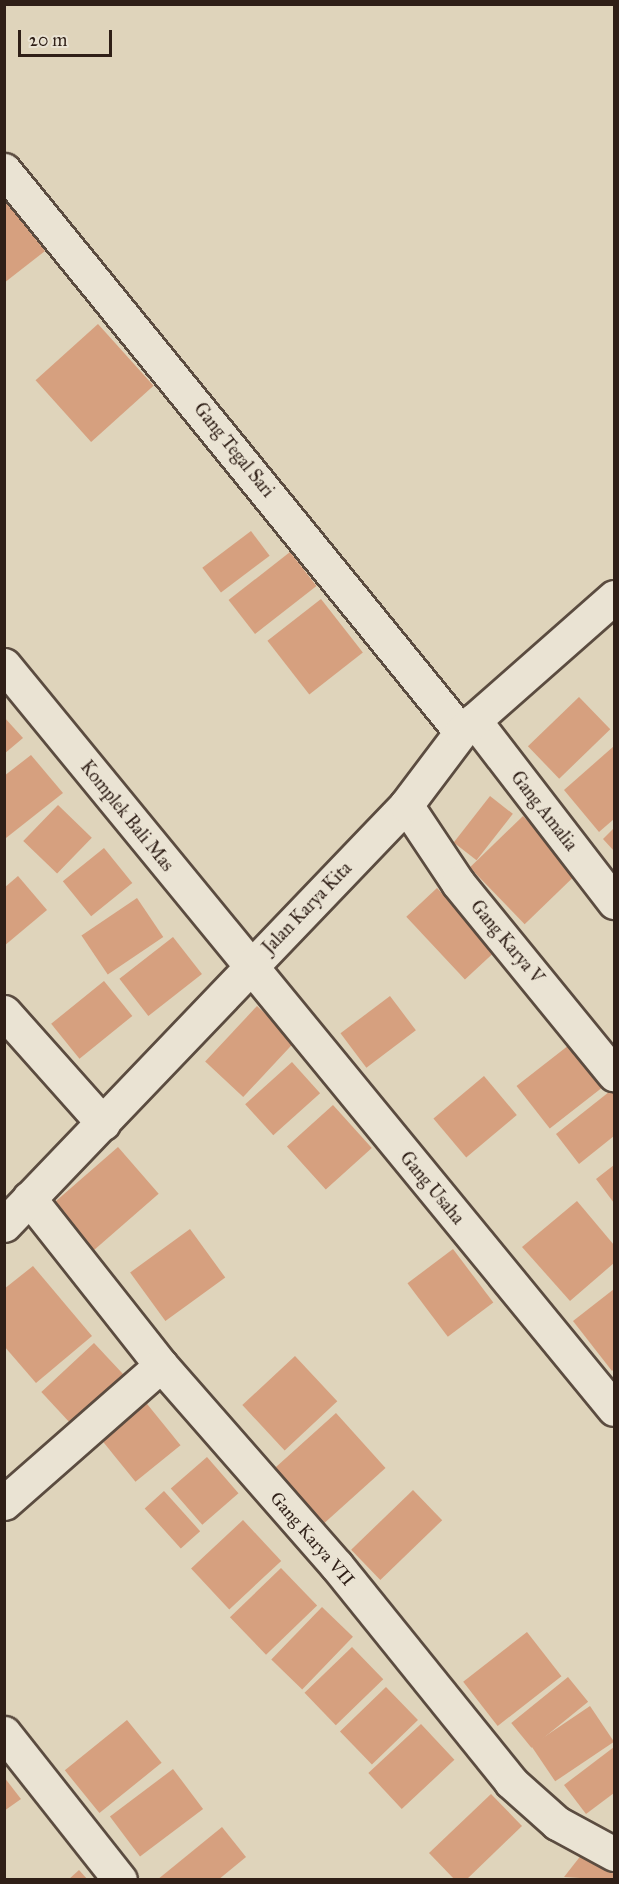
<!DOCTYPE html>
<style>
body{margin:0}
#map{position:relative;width:619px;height:1884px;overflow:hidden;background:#dfd4bb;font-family:"IM FELL Great Primer",serif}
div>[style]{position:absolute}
.building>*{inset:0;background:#d6a07f;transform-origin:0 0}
.roads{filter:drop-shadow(2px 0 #5b4c40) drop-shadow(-2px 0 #5b4c40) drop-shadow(0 2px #5b4c40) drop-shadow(0 -2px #5b4c40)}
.street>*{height:33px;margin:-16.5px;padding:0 16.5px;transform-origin:16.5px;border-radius:16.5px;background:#eae3d3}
span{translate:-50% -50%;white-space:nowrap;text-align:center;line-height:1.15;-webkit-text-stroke:6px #eae3d3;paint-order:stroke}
.street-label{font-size:18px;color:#2f1f17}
.frame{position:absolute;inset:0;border:6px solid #2f1f17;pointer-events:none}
.scale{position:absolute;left:18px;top:30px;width:94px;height:27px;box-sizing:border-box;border:3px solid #2f1f17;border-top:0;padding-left:8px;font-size:18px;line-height:21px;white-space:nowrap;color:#2f1f17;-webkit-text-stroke:4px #eae3d3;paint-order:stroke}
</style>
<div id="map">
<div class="building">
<div style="clip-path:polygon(7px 203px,45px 251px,4px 283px,4px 205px)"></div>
<div style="left:98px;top:324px;width:83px;height:84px;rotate:48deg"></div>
<div style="left:251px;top:531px;width:31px;height:61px;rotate:53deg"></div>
<div style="left:290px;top:552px;width:43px;height:78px;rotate:52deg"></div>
<div style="left:321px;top:599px;width:68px;height:68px;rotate:52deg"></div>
<div style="left:579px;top:697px;width:45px;height:71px;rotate:46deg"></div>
<div style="clip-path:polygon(4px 717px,23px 738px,4px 754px)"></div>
<div style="clip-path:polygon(614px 746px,614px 819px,599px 832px,564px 790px)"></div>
<div style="clip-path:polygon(31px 755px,63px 793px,6px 838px,4px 776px)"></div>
<div style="left:490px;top:796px;width:29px;height:59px;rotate:38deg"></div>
<div style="left:58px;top:805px;width:47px;height:50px;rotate:44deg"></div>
<div style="left:523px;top:816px;width:79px;height:74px;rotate:46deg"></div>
<div style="clip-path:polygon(614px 828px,614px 851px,603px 839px)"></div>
<div style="left:104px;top:848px;width:45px;height:53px;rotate:51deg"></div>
<div style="clip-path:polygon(18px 876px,47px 910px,4px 946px,4px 888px)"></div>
<div style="left:437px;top:888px;width:86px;height:42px;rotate:47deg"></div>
<div style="left:137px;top:898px;width:47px;height:67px;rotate:56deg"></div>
<div style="left:173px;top:937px;width:47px;height:68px;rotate:52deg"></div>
<div style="left:104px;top:981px;width:45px;height:68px;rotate:51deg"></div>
<div style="left:390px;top:996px;width:43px;height:62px;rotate:53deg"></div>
<div style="left:257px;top:1006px;width:52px;height:76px;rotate:43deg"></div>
<div style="left:578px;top:1038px;width:54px;height:78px;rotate:52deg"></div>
<div style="left:292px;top:1062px;width:42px;height:63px;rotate:48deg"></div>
<div style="left:484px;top:1076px;width:51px;height:66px;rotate:50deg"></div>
<div style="clip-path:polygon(614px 1088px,614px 1136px,579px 1164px,556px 1134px)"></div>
<div style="left:333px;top:1105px;width:58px;height:62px;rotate:48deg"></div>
<div style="left:118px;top:1147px;width:62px;height:89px;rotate:49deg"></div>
<div style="clip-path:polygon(614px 1165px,614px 1203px,596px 1179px)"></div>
<div style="clip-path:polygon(577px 1201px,614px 1245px,614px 1263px,570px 1301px,522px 1247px)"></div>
<div style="left:190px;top:1229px;width:60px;height:74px;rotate:54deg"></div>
<div style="left:453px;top:1249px;width:67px;height:57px;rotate:53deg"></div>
<div style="clip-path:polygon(33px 1266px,92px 1336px,36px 1383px,4px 1346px,4px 1289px)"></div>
<div style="clip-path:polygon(614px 1289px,614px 1369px,612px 1371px,573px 1321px)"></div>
<div style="left:94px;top:1343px;width:49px;height:72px;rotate:47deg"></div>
<div style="left:295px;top:1356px;width:62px;height:72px;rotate:47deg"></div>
<div style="left:139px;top:1394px;width:66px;height:58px;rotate:51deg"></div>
<div style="left:336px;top:1413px;width:74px;height:83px;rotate:48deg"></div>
<div style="left:207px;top:1457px;width:48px;height:48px;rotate:49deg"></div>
<div style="left:413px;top:1490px;width:42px;height:86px;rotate:46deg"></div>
<div style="left:164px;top:1491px;width:54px;height:26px;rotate:48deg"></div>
<div style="left:243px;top:1520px;width:56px;height:71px;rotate:47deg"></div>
<div style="left:281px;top:1568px;width:52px;height:71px;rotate:46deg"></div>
<div style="left:322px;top:1607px;width:43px;height:73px;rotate:44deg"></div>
<div style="left:527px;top:1632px;width:56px;height:81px;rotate:52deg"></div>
<div style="left:352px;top:1647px;width:45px;height:66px;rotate:46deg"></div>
<div style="left:568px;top:1677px;width:32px;height:73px;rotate:51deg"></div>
<div style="left:386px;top:1687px;width:46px;height:64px;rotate:46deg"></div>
<div style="left:590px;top:1706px;width:43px;height:71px;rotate:56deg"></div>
<div style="left:127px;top:1720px;width:55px;height:80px;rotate:51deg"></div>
<div style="left:421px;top:1724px;width:49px;height:72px;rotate:47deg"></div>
<div style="clip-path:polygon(614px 1747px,614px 1793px,586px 1814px,564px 1785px)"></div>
<div style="left:173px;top:1769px;width:50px;height:79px;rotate:53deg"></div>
<div style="clip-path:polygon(4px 1777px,21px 1799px,4px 1811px)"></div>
<div style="clip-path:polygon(491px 1794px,522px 1826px,466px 1880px,455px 1880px,429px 1853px)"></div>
<div style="clip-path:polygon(222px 1827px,246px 1857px,218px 1880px,157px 1880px)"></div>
<div style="clip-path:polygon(586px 1849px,614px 1870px,614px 1880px,564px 1877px)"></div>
<div style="clip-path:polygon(79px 1870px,88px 1880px,68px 1880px)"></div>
</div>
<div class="roads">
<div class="street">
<div style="left:4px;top:170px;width:724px;rotate:50.88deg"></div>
<div style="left:4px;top:665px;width:962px;rotate:50.65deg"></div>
<div style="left:474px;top:720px;width:230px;rotate:52.4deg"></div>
<div style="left:406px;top:805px;width:94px;rotate:56.3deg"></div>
<div style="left:458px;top:883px;width:247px;rotate:50.8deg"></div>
<div style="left:4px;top:1012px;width:149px;rotate:48.3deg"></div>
<div style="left:29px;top:1198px;width:213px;rotate:51.7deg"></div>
<div style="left:161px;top:1365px;width:267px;rotate:48.8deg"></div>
<div style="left:337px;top:1566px;width:277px;rotate:51.1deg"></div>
<div style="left:511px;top:1782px;width:62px;rotate:41.7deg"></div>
<div style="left:557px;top:1823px;width:65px;rotate:28.5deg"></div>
<div style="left:4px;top:1225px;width:581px;rotate:-46.25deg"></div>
<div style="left:406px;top:805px;width:91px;rotate:-53deg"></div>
<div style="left:461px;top:732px;width:204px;rotate:-41.4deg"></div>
<div style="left:4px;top:1503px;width:209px;rotate:-41.3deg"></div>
<div style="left:4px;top:1733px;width:187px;rotate:51.7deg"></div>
</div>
</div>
<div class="street-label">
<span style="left:234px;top:450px;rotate:51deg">Gang Tegal Sari</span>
<span style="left:544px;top:811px;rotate:52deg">Gang Amalia</span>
<span style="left:127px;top:816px;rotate:51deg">Komplek Bali Mas</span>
<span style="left:307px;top:908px;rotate:-46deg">Jalan Karya Kita</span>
<span style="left:507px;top:942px;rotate:50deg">Gang Karya V</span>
<span style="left:432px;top:1188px;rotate:50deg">Gang Usaha</span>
<span style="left:312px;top:1539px;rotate:49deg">Gang Karya VII</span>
</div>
<div class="frame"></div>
<div class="scale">20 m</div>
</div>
